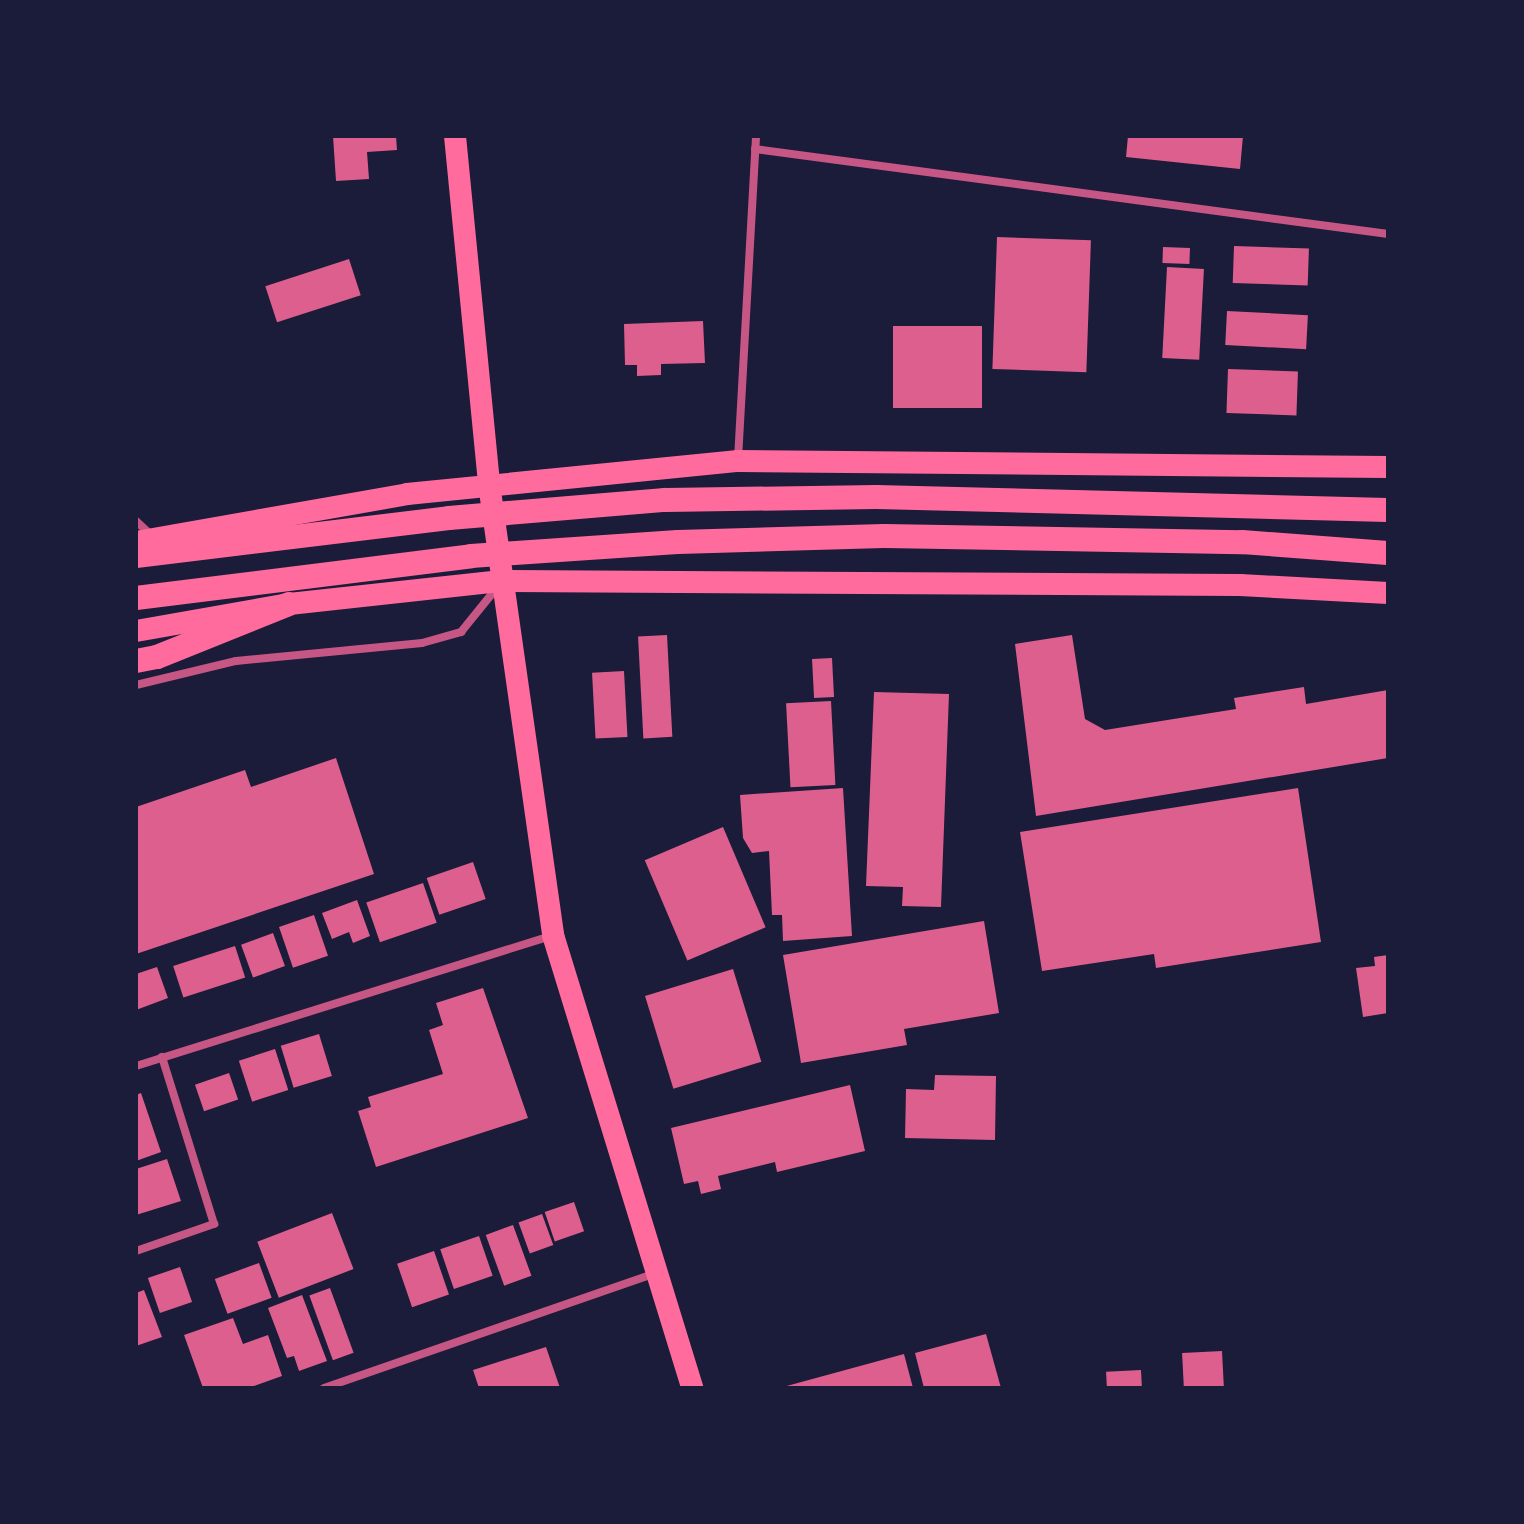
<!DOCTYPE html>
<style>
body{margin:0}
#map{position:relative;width:1524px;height:1524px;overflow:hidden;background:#1b1b3a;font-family:Literata,serif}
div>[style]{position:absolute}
.building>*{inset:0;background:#dd5f8e;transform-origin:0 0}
.minor>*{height:8px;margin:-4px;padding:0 4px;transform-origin:4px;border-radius:4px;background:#c65784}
.trunk>*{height:22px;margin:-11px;padding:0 11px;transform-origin:11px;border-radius:11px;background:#ff6b9d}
.motorway>*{height:24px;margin:-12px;padding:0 12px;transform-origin:12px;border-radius:12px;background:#ff6b9d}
span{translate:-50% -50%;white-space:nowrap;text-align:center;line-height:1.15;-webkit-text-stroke:8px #1b1b3a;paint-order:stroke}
.frame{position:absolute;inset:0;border:138px solid #1b1b3a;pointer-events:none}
</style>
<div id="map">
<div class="building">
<div style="clip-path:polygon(333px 136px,396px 136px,397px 150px,367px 152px,369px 179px,336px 181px)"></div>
<div style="clip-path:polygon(1128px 136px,1243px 136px,1240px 169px,1126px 157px)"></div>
<div style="left:997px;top:237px;width:94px;height:132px;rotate:2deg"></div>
<div style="left:1234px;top:246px;width:75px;height:37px;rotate:2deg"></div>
<div style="left:1163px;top:247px;width:27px;height:16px;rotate:2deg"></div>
<div style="left:349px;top:259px;width:38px;height:88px;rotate:72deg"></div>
<div style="left:1167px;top:267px;width:37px;height:91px;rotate:3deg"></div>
<div style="left:1227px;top:311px;width:81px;height:34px;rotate:3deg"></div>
<div style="clip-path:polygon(703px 321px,705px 363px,661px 364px,661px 375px,637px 376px,637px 365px,625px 365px,624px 324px)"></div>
<div style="left:893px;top:326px;width:89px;height:82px"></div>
<div style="left:1228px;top:369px;width:70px;height:44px;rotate:2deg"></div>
<div style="left:667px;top:635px;width:102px;height:29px;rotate:87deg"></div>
<div style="clip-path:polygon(1072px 635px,1085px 719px,1105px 730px,1236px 709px,1234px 698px,1304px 687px,1306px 704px,1388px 690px,1388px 758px,1036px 816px,1015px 644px)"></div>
<div style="left:832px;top:658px;width:39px;height:20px;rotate:87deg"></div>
<div style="left:624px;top:671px;width:66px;height:32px;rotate:87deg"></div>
<div style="clip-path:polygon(874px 692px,949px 694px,941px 907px,902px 906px,903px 887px,866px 886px)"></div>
<div style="left:831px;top:701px;width:84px;height:45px;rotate:87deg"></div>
<div style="clip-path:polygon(336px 758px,374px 874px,136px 954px,136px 807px,245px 770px,251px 787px)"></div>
<div style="clip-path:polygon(843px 788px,852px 936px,783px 941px,782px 915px,772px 915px,769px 851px,752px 853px,743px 838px,740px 795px)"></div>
<div style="clip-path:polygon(1298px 788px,1321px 942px,1156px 968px,1154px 954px,1042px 971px,1020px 832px)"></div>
<div style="left:723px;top:827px;width:109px;height:85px;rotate:67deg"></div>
<div style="left:473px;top:862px;width:39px;height:49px;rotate:71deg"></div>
<div style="left:423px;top:883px;width:42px;height:60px;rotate:71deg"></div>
<div style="clip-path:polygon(357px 900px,370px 936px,353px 943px,349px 932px,332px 939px,322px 913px)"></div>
<div style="left:314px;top:915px;width:43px;height:37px;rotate:71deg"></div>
<div style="clip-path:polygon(984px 921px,999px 1013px,904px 1029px,907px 1045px,801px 1063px,783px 955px)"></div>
<div style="left:273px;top:933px;width:35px;height:34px;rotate:70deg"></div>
<div style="left:235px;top:946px;width:33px;height:65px;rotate:72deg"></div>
<div style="clip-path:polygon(1388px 955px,1388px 1013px,1363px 1017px,1356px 968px,1375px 966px,1374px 957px)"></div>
<div style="clip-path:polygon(157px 967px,168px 998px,136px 1010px,136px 974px)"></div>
<div style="left:733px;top:969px;width:97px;height:92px;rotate:73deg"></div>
<div style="clip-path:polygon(483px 988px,528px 1118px,376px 1167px,358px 1111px,371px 1107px,368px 1097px,443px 1074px,429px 1030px,443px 1025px,436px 1003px)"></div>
<div style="left:319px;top:1034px;width:44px;height:40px;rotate:73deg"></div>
<div style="left:275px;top:1049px;width:43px;height:38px;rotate:72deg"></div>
<div style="left:229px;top:1073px;width:28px;height:36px;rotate:71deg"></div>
<div style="clip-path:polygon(935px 1075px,996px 1076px,995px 1140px,905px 1138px,906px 1089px,934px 1090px)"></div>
<div style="clip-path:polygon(850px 1085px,865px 1151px,777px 1172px,775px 1162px,718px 1176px,721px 1189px,701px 1194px,698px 1181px,684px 1184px,671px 1128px)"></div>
<div style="clip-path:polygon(141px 1093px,161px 1152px,136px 1161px,136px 1095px)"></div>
<div style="clip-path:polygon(167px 1159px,181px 1201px,136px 1215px,136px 1169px)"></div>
<div style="left:574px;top:1202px;width:31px;height:31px;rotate:71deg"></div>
<div style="left:332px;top:1213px;width:60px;height:80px;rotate:69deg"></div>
<div style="left:542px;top:1214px;width:33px;height:25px;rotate:70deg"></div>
<div style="left:513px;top:1225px;width:54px;height:29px;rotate:70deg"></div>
<div style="left:479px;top:1236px;width:42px;height:41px;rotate:71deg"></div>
<div style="left:434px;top:1251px;width:46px;height:39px;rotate:71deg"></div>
<div style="left:259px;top:1263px;width:37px;height:47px;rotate:70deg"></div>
<div style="left:180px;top:1267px;width:37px;height:34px;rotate:71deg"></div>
<div style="left:330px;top:1288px;width:69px;height:22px;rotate:70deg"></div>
<div style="clip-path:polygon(144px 1290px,162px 1337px,136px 1346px,136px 1293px)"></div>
<div style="clip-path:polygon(302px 1295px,327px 1361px,299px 1371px,294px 1356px,287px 1358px,268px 1308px)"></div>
<div style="clip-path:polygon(233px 1318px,243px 1344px,268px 1335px,282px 1376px,248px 1388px,203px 1388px,184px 1335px)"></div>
<div style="clip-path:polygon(986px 1334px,1001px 1388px,924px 1388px,915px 1353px)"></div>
<div style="clip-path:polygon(546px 1347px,560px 1388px,479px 1388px,473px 1370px)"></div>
<div style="left:1222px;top:1351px;width:37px;height:40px;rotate:87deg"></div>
<div style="clip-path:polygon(904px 1354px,913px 1388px,783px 1388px,783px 1387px)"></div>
<div style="left:1141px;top:1370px;width:18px;height:35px;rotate:87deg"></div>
</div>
<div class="minor">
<div style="left:755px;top:149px;width:639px;rotate:7.65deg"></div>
<div style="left:738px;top:459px;width:324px;rotate:-86.8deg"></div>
<div style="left:136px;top:521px;width:23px;rotate:43deg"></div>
<div style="left:136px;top:685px;width:103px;rotate:-13.5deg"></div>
<div style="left:236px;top:661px;width:187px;rotate:-5.5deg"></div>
<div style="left:422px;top:643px;width:41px;rotate:-15.8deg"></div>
<div style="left:461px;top:632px;width:60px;rotate:-51deg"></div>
<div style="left:136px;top:1066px;width:436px;rotate:-17.4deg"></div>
<div style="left:136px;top:1251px;width:83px;rotate:-19.1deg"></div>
<div style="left:214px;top:1224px;width:175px;rotate:-107.3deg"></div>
<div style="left:324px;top:1388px;width:349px;rotate:-19.1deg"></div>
</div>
<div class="trunk">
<div style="left:455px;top:136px;width:350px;rotate:84.4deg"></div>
<div style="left:489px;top:484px;width:456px;rotate:81.9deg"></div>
<div style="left:553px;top:935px;width:474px;rotate:72.9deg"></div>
<div style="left:136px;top:542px;width:275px;rotate:-10deg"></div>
<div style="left:407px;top:494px;width:333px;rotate:-5.7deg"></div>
<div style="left:738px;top:461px;width:650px;rotate:0.53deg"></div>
<div style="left:136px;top:631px;width:155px;rotate:-10deg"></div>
<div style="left:289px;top:604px;width:214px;rotate:-6.2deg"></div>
<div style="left:502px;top:581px;width:738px;rotate:0.31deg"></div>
<div style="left:1240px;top:585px;width:148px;rotate:3.1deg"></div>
</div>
<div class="motorway">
<div style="left:136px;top:556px;width:315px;rotate:-6.9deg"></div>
<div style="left:449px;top:518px;width:217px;rotate:-4.8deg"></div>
<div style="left:665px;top:500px;width:211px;rotate:-0.8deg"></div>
<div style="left:876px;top:497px;width:512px;rotate:1.45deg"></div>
<div style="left:136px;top:598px;width:338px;rotate:-7.1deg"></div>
<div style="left:471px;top:556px;width:207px;rotate:-3.9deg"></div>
<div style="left:678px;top:542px;width:206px;rotate:-1.7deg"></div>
<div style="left:884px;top:536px;width:358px;rotate:1deg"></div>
<div style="left:1242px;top:542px;width:146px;rotate:4.3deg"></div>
<div style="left:136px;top:661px;width:21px;rotate:-11deg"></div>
<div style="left:157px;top:657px;width:142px;rotate:-21.9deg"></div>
</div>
<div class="frame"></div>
</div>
